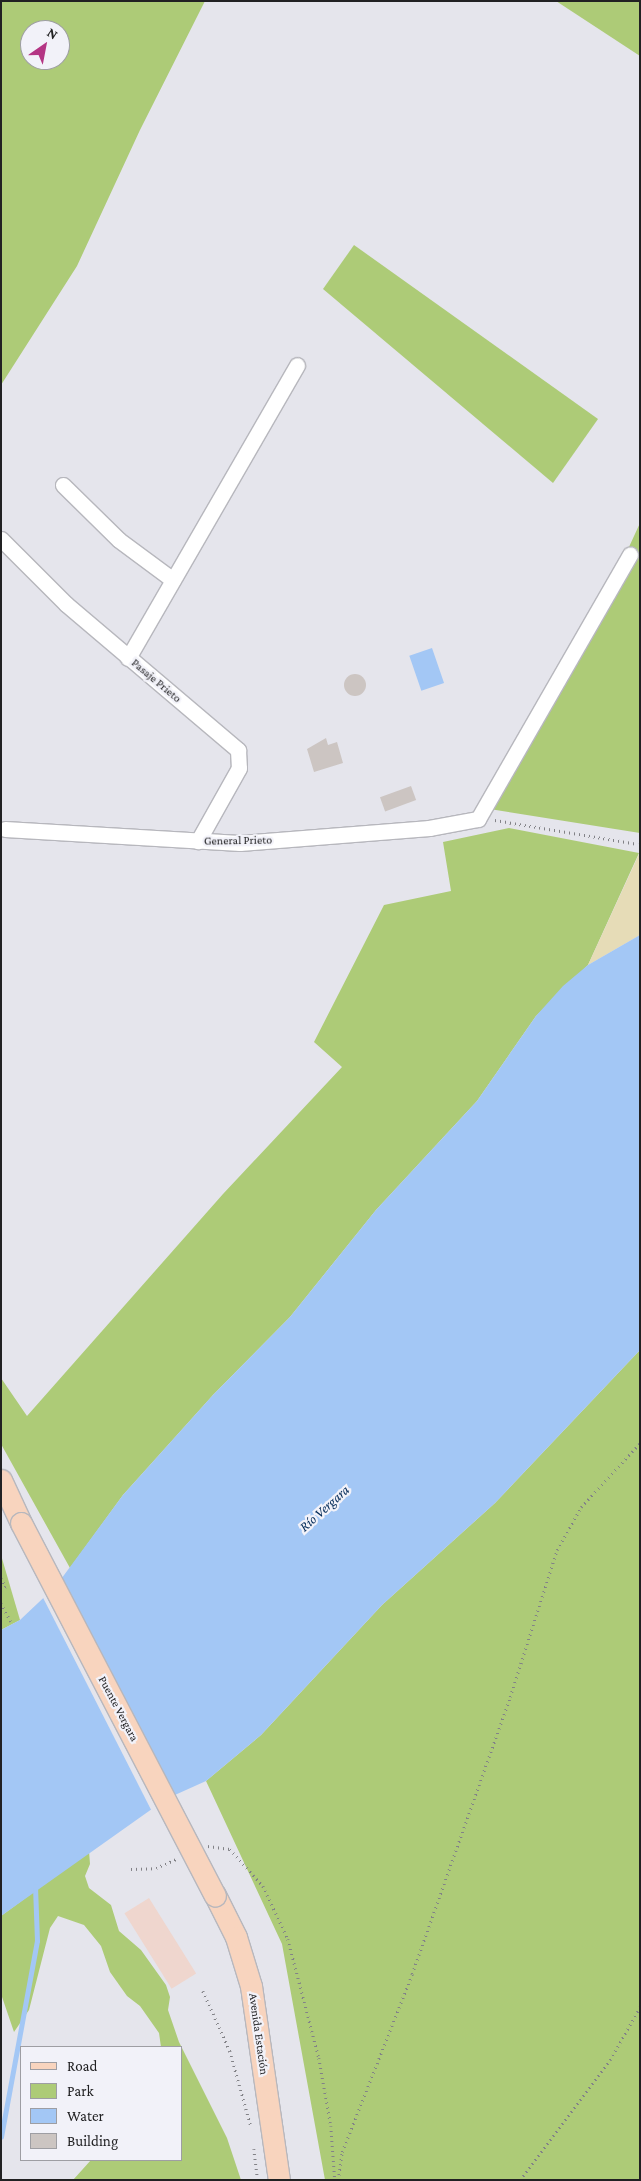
<!DOCTYPE html>
<meta charset="utf-8">
<style>
body{margin:0}
#map{position:relative;width:641px;height:2181px;overflow:hidden;background:#e5e5ec;font-family:"Crimson Pro",serif}
div>[style]{position:absolute}
.industrial>*{inset:0;background:#efd6ce;transform-origin:0 0}
.green>*{inset:0;background:#adcb77}
.sand>*{inset:0;background:#e6dcb7}
.water>*{inset:0;background:#a3c7f5;transform-origin:0 0}
.pier>*{inset:0;background:#e5e5ec;transform-origin:0 0}
.stream>*{height:4.5px;margin:-2.25px;padding:0 2.25px;transform-origin:2.25px;border-radius:2.25px;background:#a3c7f5}
.building>*{inset:0;background:#ccc5c2;transform-origin:0 0}
.round{border-radius:50%}
.path>*{height:2.5px;margin-top:-1.25px;transform-origin:0;background:repeating-linear-gradient(90deg,#828287 0 1px,transparent 0 5px)}
.roads{filter:drop-shadow(1px 0 #b7b7bd) drop-shadow(-1px 0 #b7b7bd) drop-shadow(0 1px #b7b7bd) drop-shadow(0 -1px #b7b7bd)}
.minor>*{height:15px;margin:-7.5px;padding:0 7.5px;transform-origin:7.5px;border-radius:7.5px;background:#fff}
.secondary>*{height:21px;margin:-10.5px;padding:0 10.5px;transform-origin:10.5px;border-radius:10.5px;background:#f8d4be}
.bridges{filter:drop-shadow(1px 0 #b7b7bd) drop-shadow(-1px 0 #b7b7bd) drop-shadow(0 1px #b7b7bd) drop-shadow(0 -1px #b7b7bd)}
.secondary-bridge>*{height:21px;margin:-10.5px;padding:0 10.5px;transform-origin:10.5px;border-radius:10.5px;background:#f8d4be}
span{translate:-50% -50%;white-space:nowrap;text-align:center;line-height:1.15;-webkit-text-stroke:4.5px #f2f2f9;paint-order:stroke}
.street-label{font-size:12px;color:#212123}
.water-label{font-size:14px;color:#002957;font-style:italic}
.frame{position:absolute;inset:0;border:2px solid #212123;pointer-events:none}
.legend{position:absolute;left:20px;top:2046px;width:162px;height:115px;box-sizing:border-box;background:#f2f2f9;border:1px solid #9e9ea3;margin:0;padding:6px 9px;list-style:none;font-size:15px;color:#212123}
.legend li{display:flex;align-items:center;gap:10px;height:25px}
.legend b{width:25px;border:1px solid #9e9ea3}
.north{position:absolute;left:20px;top:20px;width:50px;height:50px;box-sizing:border-box;background:#f2f2f9;border:1px solid #9e9ea3;border-radius:50%;rotate:33deg;font-size:14px;font-weight:700;line-height:20px;text-align:center;color:#212123}
.north::after{content:'';display:block;margin:auto;width:18px;height:22px;background:#b43584;clip-path:polygon(50% 0,100% 100%,50% 72%,0 100%)}
</style>
<div id="map">
<div class="industrial">
<div style="left:149px;top:1898px;width:89px;height:29px;rotate:58deg"></div>
</div>
<div class="green">
<div style="clip-path:polygon(evenodd,1px 1px,205px 1px,140px 130px,77px 266px,1px 385px,1px 1px,30px 30px,60px 30px,60px 60px,30px 60px,30px 30px)"></div>
<div style="clip-path:polygon(556px 1px,640px 1px,640px 56px)"></div>
<div style="clip-path:polygon(354px 245px,598px 419px,553px 483px,323px 289px)"></div>
<div style="clip-path:polygon(640px 523px,640px 833px,477px 807px,629px 547px)"></div>
<div style="clip-path:polygon(509px 828px,639px 853px,588px 965px,536px 1016px,477px 1101px,376px 1210px,290px 1317px,213px 1395px,123px 1495px,70px 1568px,1px 1444px,1px 1378px,27px 1416px,223px 1194px,342px 1067px,314px 1042px,384px 905px,451px 891px,443px 842px)"></div>
<div style="clip-path:polygon(640px 1350px,640px 2180px,325px 2180px,282px 1944px,206px 1781px,261px 1735px,382px 1605px,495px 1503px)"></div>
<div style="clip-path:polygon(1px 1555px,20px 1620px,1px 1630px)"></div>
<div style="clip-path:polygon(89px 1851px,90px 1864px,85px 1876px,89px 1888px,111px 1905px,119px 1931px,141px 1950px,166px 1985px,170px 1997px,168px 2010px,179px 2042px,227px 2138px,241px 2180px,73px 2180px,91px 2160px,181px 2160px,181px 2047px,161px 2047px,159px 2033px,140px 2006px,127px 1996px,110px 1972px,101px 1946px,84px 1925px,58px 1916px,50px 1928px,29px 2010px,14px 2032px,1px 1994px,1px 1916px)"></div>
</div>
<div class="sand">
<div style="clip-path:polygon(640px 852px,640px 935px,588px 965px)"></div>
</div>
<div class="water">
<div style="left:432px;top:648px;width:37px;height:24px;rotate:71deg"></div>
<div style="clip-path:polygon(640px 935px,640px 1350px,495px 1503px,382px 1605px,261px 1735px,206px 1781px,166px 1799px,1px 1916px,1px 1630px,20px 1620px,56px 1586px,123px 1495px,213px 1395px,290px 1317px,376px 1210px,477px 1101px,536px 1016px,563px 986px,588px 965px)"></div>
</div>
<div class="pier">
<div style="left:54px;top:1584px;width:246px;height:16px;rotate:63deg"></div>
</div>
<div class="stream">
<div style="left:1px;top:2137px;width:199px;rotate:-79.6deg"></div>
<div style="left:37px;top:1941px;width:54px;rotate:-92.1deg"></div>
</div>
<div class="building">
<div class="round" style="left:344px;top:674px;width:22px;height:22px"></div>
<div style="clip-path:polygon(326px 738px,328px 745px,337px 742px,343px 763px,314px 772px,307px 749px)"></div>
<div style="left:411px;top:786px;width:15px;height:33px;rotate:70deg"></div>
</div>
<div class="path">
<div style="left:495px;top:820px;width:145px;rotate:9.5deg"></div>
<div style="left:1px;top:1578px;width:10px;rotate:61deg"></div>
<div style="left:6px;top:1587px;width:6px;rotate:149deg"></div>
<div style="left:1px;top:1603px;width:21px;rotate:62deg"></div>
<div style="left:208px;top:1846px;width:22px;rotate:8deg"></div>
<div style="left:230px;top:1849px;width:50px;rotate:48.3deg"></div>
<div style="left:263px;top:1886px;width:59px;rotate:64.7deg"></div>
<div style="left:288px;top:1939px;width:123px;rotate:75.4deg"></div>
<div style="left:319px;top:2058px;width:69px;rotate:80deg"></div>
<div style="left:331px;top:2126px;width:54px;rotate:85.8deg"></div>
<div style="left:131px;top:1869px;width:25px;rotate:-2deg"></div>
<div style="left:156px;top:1868px;width:22px;rotate:-24deg"></div>
<div style="left:203px;top:1991px;width:66px;rotate:65.8deg"></div>
<div style="left:230px;top:2051px;width:78px;rotate:74.4deg"></div>
<div style="left:254px;top:2149px;width:31px;rotate:83deg"></div>
<div style="left:338px;top:2180px;width:28px;rotate:-82deg"></div>
<div style="left:342px;top:2152px;width:191px;rotate:-68.5deg"></div>
<div style="left:412px;top:1974px;width:294px;rotate:-70.5deg"></div>
<div style="left:510px;top:1697px;width:154px;rotate:-72.3deg"></div>
<div style="left:557px;top:1550px;width:49px;rotate:-60.8deg"></div>
<div style="left:581px;top:1507px;width:87px;rotate:-47.3deg"></div>
<div style="left:520px;top:2180px;width:150px;rotate:-53.1deg"></div>
<div style="left:610px;top:2060px;width:61px;rotate:-60.5deg"></div>
</div>
<div class="roads">
<div class="minor">
<div style="left:63px;top:485px;width:78px;rotate:44.5deg"></div>
<div style="left:119px;top:540px;width:67px;rotate:36.5deg"></div>
<div style="left:1px;top:539px;width:92px;rotate:45deg"></div>
<div style="left:66px;top:604px;width:226px;rotate:40.3deg"></div>
<div style="left:238px;top:750px;width:18px;rotate:87deg"></div>
<div style="left:239px;top:768px;width:84px;rotate:119.3deg"></div>
<div style="left:128px;top:658px;width:338px;rotate:-60deg"></div>
<div style="left:5px;top:829px;width:235px;rotate:3.4deg"></div>
<div style="left:240px;top:843px;width:190px;rotate:-4.5deg"></div>
<div style="left:429px;top:828px;width:50px;rotate:-10.4deg"></div>
<div style="left:478px;top:819px;width:305px;rotate:-60.1deg"></div>
</div>
<div class="secondary">
<div style="left:1px;top:1480px;width:47px;rotate:65.1deg"></div>
<div style="left:215px;top:1895px;width:47px;rotate:63.4deg"></div>
<div style="left:236px;top:1937px;width:51px;rotate:73deg"></div>
<div style="left:251px;top:1986px;width:196px;rotate:81.8deg"></div>
</div>
</div>
<div class="bridges">
<div class="secondary-bridge">
<div style="left:21px;top:1523px;width:420px;rotate:62.5deg"></div>
</div>
</div>
<div class="street-label">
<span style="left:156px;top:681px;rotate:40deg">Pasaje Prieto</span>
<span style="left:238px;top:841px;rotate:-1deg">General Prieto</span>
<span style="left:118px;top:1709px;rotate:62deg">Puente Vergara</span>
<span style="left:258px;top:2034px;rotate:82deg">Avenida Estación</span>
</div>
<div class="water-label">
<span style="left:324px;top:1508px;rotate:-42deg">Río Vergara</span>
</div>
<div class="frame"></div>
<ul class="legend">
<li><b style="height:6px;background:#f8d4be"></b>Road</li>
<li><b style="height:14px;background:#adcb77"></b>Park</li>
<li><b style="height:14px;background:#a3c7f5"></b>Water</li>
<li><b style="height:14px;background:#ccc5c2"></b>Building</li>
</ul>
<div class="north">N</div>
</div>
